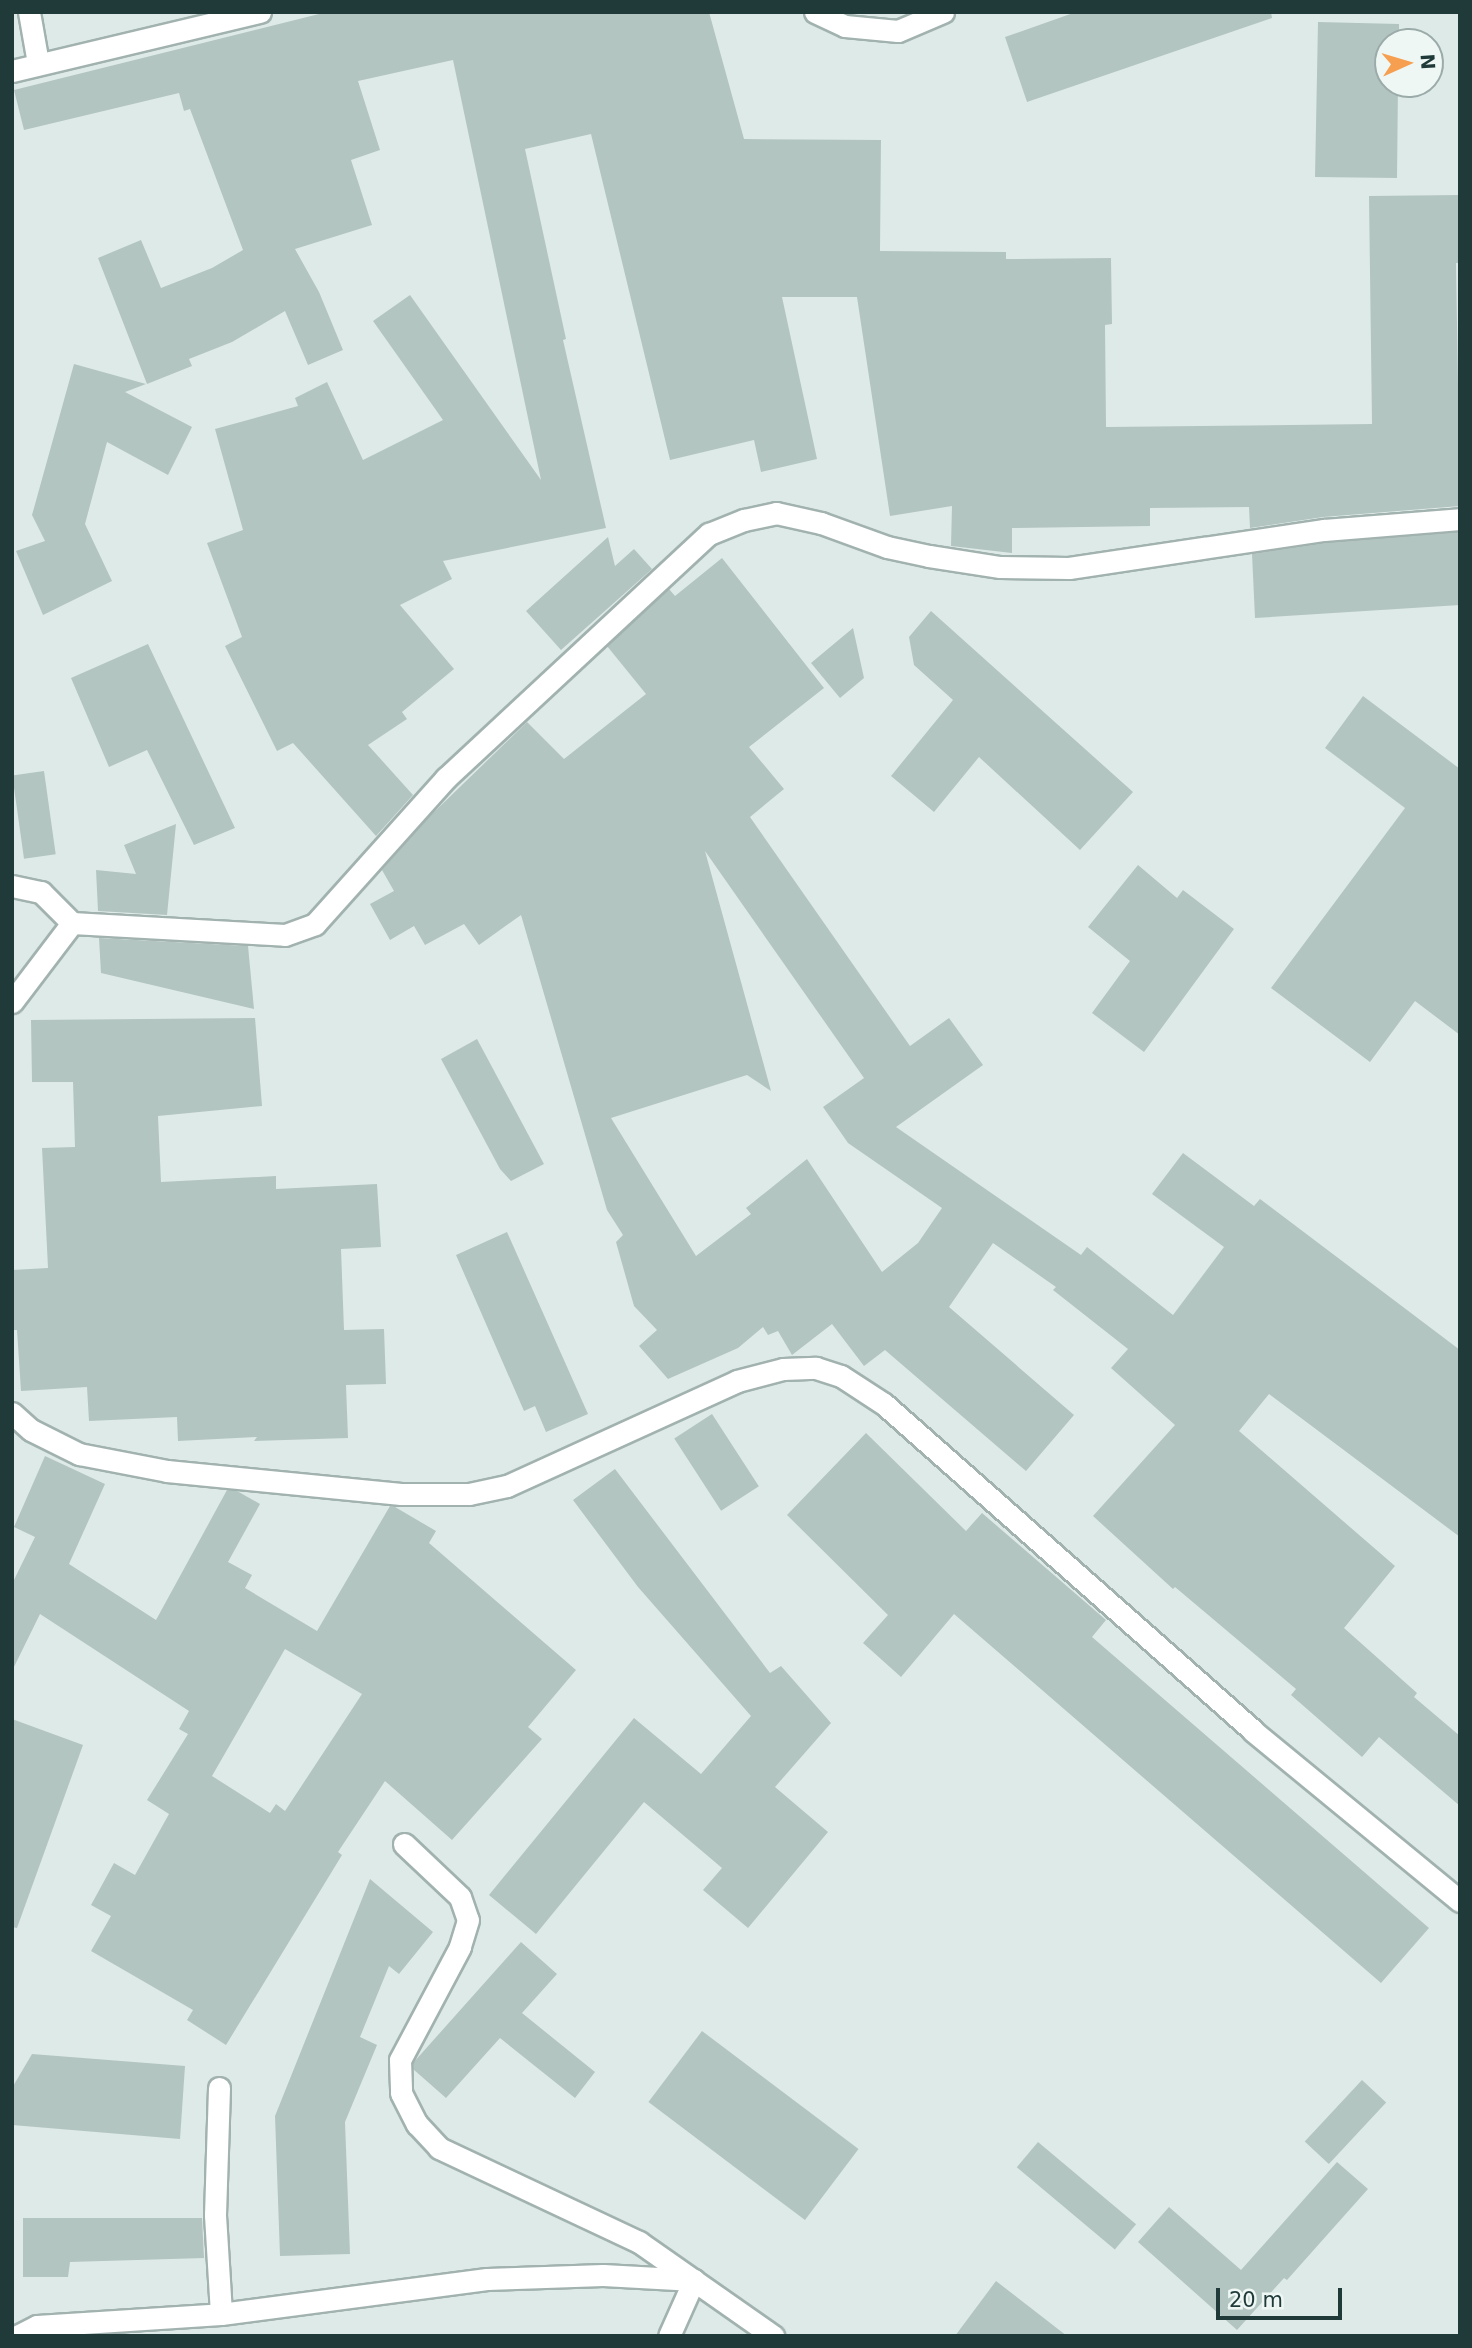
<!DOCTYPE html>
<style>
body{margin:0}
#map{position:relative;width:1472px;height:2348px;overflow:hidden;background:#deeae7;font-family:"DejaVu Sans",sans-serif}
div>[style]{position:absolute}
.building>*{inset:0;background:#b3c5c1;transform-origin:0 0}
.roads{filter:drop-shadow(2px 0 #a1b2af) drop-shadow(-2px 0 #a1b2af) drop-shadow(0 2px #a1b2af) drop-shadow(0 -2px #a1b2af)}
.minor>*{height:21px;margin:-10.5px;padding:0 10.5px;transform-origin:10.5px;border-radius:10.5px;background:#fff}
span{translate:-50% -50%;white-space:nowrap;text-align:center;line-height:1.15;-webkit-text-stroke:5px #eef7f4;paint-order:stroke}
.frame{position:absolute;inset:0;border:14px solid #1f3a39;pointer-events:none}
.north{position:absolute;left:1374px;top:28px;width:70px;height:70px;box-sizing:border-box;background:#eef7f4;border:2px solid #9baba9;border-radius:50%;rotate:86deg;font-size:19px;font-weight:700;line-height:28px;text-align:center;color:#1f3a39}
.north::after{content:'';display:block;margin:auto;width:24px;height:32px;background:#f69f50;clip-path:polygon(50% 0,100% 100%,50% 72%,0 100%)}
.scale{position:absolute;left:1216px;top:2288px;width:126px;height:32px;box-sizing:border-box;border:4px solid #1f3a39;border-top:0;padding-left:9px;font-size:21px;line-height:24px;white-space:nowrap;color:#1f3a39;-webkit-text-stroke:5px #eef7f4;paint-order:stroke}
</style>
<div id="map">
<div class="building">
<div style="clip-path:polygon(327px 12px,709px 12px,744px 139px,881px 140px,880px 251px,1006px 252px,1006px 259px,1111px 258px,1112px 324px,1105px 325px,1106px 427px,1372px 424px,1369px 196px,1460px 195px,1460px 263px,1456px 263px,1460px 506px,1323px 517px,1250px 528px,1249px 507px,1150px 508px,1150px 526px,1012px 528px,1012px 553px,951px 546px,952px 506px,890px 516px,857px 297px,782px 297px,817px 459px,761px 472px,754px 440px,670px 460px,591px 134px,525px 149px,566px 339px,563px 340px,606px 528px,443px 561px,452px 579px,400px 605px,454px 669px,402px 712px,407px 719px,368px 745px,413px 795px,376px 836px,293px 743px,277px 751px,225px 646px,242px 637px,207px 543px,243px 530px,215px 429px,298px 406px,295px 398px,327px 382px,363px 460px,443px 420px,373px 321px,410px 295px,541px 480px,453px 60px,358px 81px,380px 150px,351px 160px,372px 225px,295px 249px,319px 292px,343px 350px,308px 365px,285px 311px,232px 342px,189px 359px,192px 366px,147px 384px,98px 258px,141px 240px,161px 288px,212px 268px,243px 250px,190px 109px,184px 111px,179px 93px,24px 130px,14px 90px)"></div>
<div style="clip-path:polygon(1076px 12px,1271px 12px,1272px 18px,1027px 102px,1005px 37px)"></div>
<div style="clip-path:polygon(1318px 22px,1399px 24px,1399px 42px,1388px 42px,1388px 84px,1398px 84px,1397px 178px,1315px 177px)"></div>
<div style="clip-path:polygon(74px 364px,146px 384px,125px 392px,192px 427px,168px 475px,107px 442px,85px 524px,112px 581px,43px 615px,16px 551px,45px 541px,32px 515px)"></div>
<div style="clip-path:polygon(1460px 532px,1460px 605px,1255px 618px,1252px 554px,1326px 543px)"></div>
<div style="clip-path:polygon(608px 537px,615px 566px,634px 549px,652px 569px,561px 650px,526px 611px)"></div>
<div style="clip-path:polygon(evenodd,722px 558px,824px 688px,749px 747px,784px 789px,750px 817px,910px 1046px,949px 1018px,983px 1065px,896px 1127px,1081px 1255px,1087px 1247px,1173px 1315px,1224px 1247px,1152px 1194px,1183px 1153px,1254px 1206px,1260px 1199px,1460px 1350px,1460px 1537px,1269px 1394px,1239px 1431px,1395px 1566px,1344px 1628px,1417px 1693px,1414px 1697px,1460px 1736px,1460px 1806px,1379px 1737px,1362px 1757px,1291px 1695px,1296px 1689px,1175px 1587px,1173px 1589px,1093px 1516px,1175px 1425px,1111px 1368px,1128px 1349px,1053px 1290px,1056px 1287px,993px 1243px,949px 1307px,1074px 1415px,1026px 1471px,885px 1350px,864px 1366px,832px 1324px,792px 1355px,778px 1331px,768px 1335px,763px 1327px,738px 1348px,668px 1379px,639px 1346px,657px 1330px,634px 1306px,616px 1242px,623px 1235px,607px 1210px,521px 915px,479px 945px,464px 924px,425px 945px,414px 926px,390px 940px,370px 904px,394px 891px,382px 870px,431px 815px,527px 722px,564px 759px,646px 694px,607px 646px,669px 589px,675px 596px,722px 558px,705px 851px,864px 1078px,823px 1107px,848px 1143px,942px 1208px,918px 1243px,882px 1272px,807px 1159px,746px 1208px,751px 1214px,696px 1256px,611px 1118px,747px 1075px,771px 1091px,705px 851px)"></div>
<div style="clip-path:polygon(931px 611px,1133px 792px,1080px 850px,979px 757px,934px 812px,891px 776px,953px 700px,914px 665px,909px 637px)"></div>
<div style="clip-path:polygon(853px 628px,864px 678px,840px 698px,811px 663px)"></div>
<div style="clip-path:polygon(148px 644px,235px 828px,194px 845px,147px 750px,109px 767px,71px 678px)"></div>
<div style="clip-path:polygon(1363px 696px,1460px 769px,1460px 1035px,1415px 1001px,1370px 1062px,1271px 988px,1405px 808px,1325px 748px)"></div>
<div style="left:44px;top:771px;width:84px;height:32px;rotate:82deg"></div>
<div style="clip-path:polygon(176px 824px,167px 915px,98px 911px,96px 870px,136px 874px,124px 845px)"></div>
<div style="clip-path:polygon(1138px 865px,1177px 898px,1183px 890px,1234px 929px,1144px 1052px,1092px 1013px,1130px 961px,1088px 927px)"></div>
<div style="clip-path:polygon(99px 938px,248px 946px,254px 1009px,101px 973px)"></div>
<div style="clip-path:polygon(255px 1018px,262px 1106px,158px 1116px,161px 1182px,276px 1176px,276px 1189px,377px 1184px,381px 1247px,341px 1249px,344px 1330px,384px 1329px,386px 1384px,346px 1385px,348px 1438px,254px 1441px,257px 1437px,178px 1441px,177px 1417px,89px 1421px,87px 1387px,21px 1391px,17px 1330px,12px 1330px,12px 1270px,48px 1268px,42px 1148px,75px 1147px,73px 1082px,32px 1082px,31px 1020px)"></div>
<div style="clip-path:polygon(477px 1039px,544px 1164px,511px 1181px,500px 1169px,441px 1059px)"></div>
<div style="clip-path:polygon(507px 1232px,588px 1414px,546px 1432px,535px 1406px,524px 1411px,456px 1255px)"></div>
<div style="left:712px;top:1414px;width:86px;height:45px;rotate:57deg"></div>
<div style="clip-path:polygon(866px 1433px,966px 1531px,982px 1513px,1106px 1620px,1092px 1637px,1429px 1928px,1381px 1983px,954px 1614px,901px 1677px,863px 1643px,888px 1615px,787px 1515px)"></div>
<div style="clip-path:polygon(evenodd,45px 1456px,105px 1484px,69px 1564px,156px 1620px,227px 1490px,237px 1491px,260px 1504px,228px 1562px,252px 1575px,245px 1588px,317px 1631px,390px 1506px,395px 1507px,436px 1531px,429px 1543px,576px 1670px,528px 1727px,542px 1739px,452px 1840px,385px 1781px,338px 1852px,342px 1855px,226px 2045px,187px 2020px,193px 2010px,91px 1951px,111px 1916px,91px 1905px,114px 1863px,135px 1875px,169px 1814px,147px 1800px,188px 1734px,179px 1729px,189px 1711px,40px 1614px,12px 1671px,12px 1584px,35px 1537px,14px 1527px,45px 1456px,285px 1649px,362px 1694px,285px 1811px,276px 1804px,270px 1813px,212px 1776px,285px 1649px)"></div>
<div style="clip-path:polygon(615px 1469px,770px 1673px,781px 1666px,831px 1723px,775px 1787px,828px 1832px,748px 1928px,703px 1890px,722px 1868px,644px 1802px,536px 1934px,489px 1895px,634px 1718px,701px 1774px,751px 1716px,638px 1587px,573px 1500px)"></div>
<div style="clip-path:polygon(12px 1719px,83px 1745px,17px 1928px,12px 1927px)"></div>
<div style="clip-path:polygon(370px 1879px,433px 1932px,399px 1974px,389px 1966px,360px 2037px,377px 2045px,345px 2122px,350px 2254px,280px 2256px,275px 2116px)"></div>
<div style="clip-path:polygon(521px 1942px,557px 1974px,522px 2013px,595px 2072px,575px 2098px,500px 2038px,446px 2098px,413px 2069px,413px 2063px)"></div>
<div style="left:702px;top:2031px;width:196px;height:89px;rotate:37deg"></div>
<div style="clip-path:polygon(32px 2054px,185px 2066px,180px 2139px,12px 2125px,12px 2088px)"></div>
<div style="left:1362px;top:2080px;width:33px;height:84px;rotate:43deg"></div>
<div style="left:1038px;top:2142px;width:128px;height:33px;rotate:40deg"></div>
<div style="clip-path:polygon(1337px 2162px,1368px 2189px,1287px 2280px,1284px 2278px,1237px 2330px,1138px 2242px,1169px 2207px,1241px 2270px)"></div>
<div style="clip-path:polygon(23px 2218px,202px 2218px,204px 2258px,70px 2262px,68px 2277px,23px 2277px)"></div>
<div style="clip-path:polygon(996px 2281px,1067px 2336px,955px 2336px)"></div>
</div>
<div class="roads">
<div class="minor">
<div style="left:29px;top:12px;width:52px;rotate:80deg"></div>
<div style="left:815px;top:12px;width:33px;rotate:25deg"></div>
<div style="left:845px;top:26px;width:53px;rotate:5.4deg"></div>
<div style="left:898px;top:31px;width:49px;rotate:-22.9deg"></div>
<div style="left:12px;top:71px;width:255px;rotate:-13.4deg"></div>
<div style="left:12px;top:886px;width:30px;rotate:12deg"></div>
<div style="left:41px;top:892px;width:44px;rotate:45deg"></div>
<div style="left:72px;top:923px;width:213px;rotate:3.2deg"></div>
<div style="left:285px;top:935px;width:32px;rotate:-20deg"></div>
<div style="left:315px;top:924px;width:196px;rotate:-48.1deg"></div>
<div style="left:446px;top:778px;width:359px;rotate:-42.9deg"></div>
<div style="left:709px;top:534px;width:38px;rotate:-22deg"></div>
<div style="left:744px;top:520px;width:33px;rotate:-12deg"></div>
<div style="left:776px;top:513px;width:46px;rotate:12.5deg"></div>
<div style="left:821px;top:523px;width:70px;rotate:20deg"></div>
<div style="left:887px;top:547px;width:43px;rotate:12.1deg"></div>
<div style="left:929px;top:556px;width:72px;rotate:8.8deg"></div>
<div style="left:1000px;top:567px;width:69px;rotate:0.8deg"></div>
<div style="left:1069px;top:568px;width:258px;rotate:-8.5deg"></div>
<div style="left:1324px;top:530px;width:136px;rotate:-4.6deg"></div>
<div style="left:12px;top:1002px;width:99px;rotate:-52.8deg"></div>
<div style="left:12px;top:1413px;width:25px;rotate:42deg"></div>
<div style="left:31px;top:1430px;width:54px;rotate:26.6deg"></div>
<div style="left:79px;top:1454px;width:90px;rotate:10.9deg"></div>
<div style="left:167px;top:1471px;width:235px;rotate:5.6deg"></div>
<div style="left:401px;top:1494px;width:68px"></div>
<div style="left:469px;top:1494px;width:39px;rotate:-12deg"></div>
<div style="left:507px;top:1486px;width:253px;rotate:-24.5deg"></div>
<div style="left:737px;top:1381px;width:48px;rotate:-14.6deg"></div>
<div style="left:783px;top:1369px;width:33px;rotate:-2deg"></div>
<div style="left:816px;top:1368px;width:26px;rotate:18deg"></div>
<div style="left:841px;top:1376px;width:51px;rotate:33.1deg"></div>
<div style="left:884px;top:1404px;width:493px;rotate:41.5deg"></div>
<div style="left:1253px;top:1731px;width:268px;rotate:39.4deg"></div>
<div style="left:404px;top:1844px;width:77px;rotate:43.4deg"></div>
<div style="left:460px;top:1897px;width:24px;rotate:71deg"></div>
<div style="left:468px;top:1920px;width:28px;rotate:107deg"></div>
<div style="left:460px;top:1947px;width:128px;rotate:118deg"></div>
<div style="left:400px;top:2060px;width:33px;rotate:88deg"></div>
<div style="left:401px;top:2093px;width:35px;rotate:63deg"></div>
<div style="left:417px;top:2124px;width:33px;rotate:47deg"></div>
<div style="left:439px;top:2148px;width:221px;rotate:25.2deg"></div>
<div style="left:639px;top:2242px;width:164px;rotate:35deg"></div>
<div style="left:219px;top:2088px;width:127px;rotate:91.8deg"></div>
<div style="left:215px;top:2215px;width:99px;rotate:86.5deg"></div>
<div style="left:17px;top:2336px;width:22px;rotate:-27deg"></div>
<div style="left:37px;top:2326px;width:184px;rotate:-3.7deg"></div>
<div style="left:221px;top:2314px;width:268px;rotate:-7.5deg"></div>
<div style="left:487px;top:2279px;width:116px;rotate:-2deg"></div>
<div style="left:603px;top:2275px;width:91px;rotate:3.1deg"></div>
<div style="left:694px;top:2280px;width:61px;rotate:114.1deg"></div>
</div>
</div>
<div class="frame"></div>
<div class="north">N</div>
<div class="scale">20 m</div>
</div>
